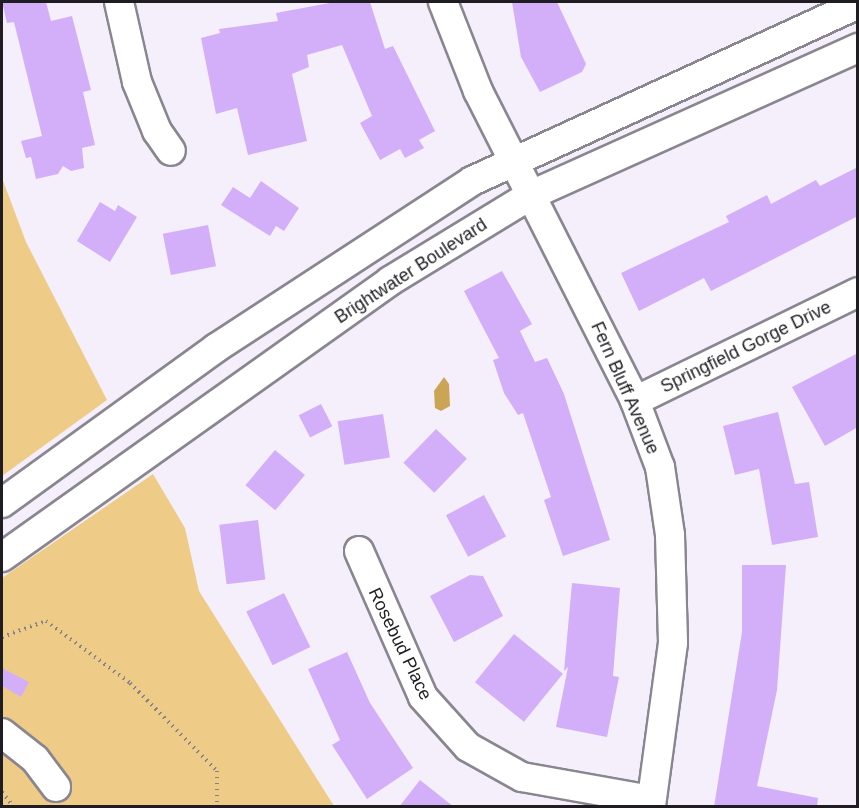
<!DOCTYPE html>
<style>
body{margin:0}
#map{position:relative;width:859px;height:808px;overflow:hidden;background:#f4effb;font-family:Arial,sans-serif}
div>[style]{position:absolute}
.green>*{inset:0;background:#eecc87}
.water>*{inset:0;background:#cba554}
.building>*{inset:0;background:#d3affa;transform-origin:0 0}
.path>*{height:4px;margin-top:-2px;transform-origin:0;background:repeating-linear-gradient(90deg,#848189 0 1.5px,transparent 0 6px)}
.roads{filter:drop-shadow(2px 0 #8a8690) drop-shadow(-2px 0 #8a8690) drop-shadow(0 2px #8a8690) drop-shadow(0 -2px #8a8690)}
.minor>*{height:28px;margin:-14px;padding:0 14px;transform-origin:14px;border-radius:14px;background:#fff}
span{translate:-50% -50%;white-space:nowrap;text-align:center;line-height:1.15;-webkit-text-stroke:5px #fff;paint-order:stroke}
.street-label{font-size:18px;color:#1f1d22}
.frame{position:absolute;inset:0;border:3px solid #1f1d22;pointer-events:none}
</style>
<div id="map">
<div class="green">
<div style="clip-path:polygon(2px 178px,26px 242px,107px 400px,2px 476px)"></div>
<div style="clip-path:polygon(153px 474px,185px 528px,199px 591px,334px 806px,2px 806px,2px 578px)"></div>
</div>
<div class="water">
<div style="clip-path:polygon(444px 377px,449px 384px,450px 406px,441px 411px,435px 408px,434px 391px)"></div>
</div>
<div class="building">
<div style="clip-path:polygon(2px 2px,46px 2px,51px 21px,72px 16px,91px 90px,83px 92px,95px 145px,82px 148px,84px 168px,71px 171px,63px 166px,58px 174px,36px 179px,31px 157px,26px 158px,21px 141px,42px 136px,14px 22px,7px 23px)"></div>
<div style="clip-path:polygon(335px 2px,370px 2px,385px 49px,393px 46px,435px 131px,419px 140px,424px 148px,405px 158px,400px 149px,380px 160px,360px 123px,372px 116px,342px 45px,307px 55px,309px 67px,292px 74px,307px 141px,248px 155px,237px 108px,216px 114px,201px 38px,220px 33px,219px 29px,278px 21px,276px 13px)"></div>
<div style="clip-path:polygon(512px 2px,557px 2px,586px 64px,582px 72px,540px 92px,521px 57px)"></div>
<div style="clip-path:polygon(858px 167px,858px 216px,711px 291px,704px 278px,639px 311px,621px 273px,729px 222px,726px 216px,767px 195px,771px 204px,816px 180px,820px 186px)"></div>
<div style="clip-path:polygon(261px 181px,299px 208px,284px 231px,276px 226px,270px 236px,221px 205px,233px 187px,250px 198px)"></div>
<div style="clip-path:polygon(100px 202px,115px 211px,118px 205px,137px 217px,110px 262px,77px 241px)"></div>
<div style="left:208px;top:225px;width:42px;height:46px;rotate:79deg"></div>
<div style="clip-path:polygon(502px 271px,532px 324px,520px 331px,535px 362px,547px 358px,564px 394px,610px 540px,563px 556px,544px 500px,551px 497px,523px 413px,518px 415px,504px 393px,493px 360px,499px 358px,464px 291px)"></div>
<div style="clip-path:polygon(858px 353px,858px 427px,825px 446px,792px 387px)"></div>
<div style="left:321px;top:404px;width:25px;height:25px;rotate:63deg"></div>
<div style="clip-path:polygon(778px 412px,795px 484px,809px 482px,818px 537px,772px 545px,759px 469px,735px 475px,723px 426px)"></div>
<div style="left:383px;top:414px;width:44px;height:46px;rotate:81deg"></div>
<div style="left:436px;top:429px;width:43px;height:47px;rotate:44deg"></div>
<div style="left:275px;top:450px;width:39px;height:46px;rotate:40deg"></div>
<div style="left:484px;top:495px;width:47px;height:43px;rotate:62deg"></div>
<div style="left:258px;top:520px;width:60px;height:39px;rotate:83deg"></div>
<div style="clip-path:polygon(742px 565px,786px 565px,777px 690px,757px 786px,818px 798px,817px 807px,714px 807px,742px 632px)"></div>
<div style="clip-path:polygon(470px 575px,483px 576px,503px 616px,454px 642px,430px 596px)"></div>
<div style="clip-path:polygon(572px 583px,620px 588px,613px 676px,619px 677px,607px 737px,556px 727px,568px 667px,564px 671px)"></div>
<div style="left:284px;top:593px;width:60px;height:42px;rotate:64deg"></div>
<div style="left:514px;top:634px;width:63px;height:62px;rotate:39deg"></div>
<div style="clip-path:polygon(347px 652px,370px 703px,413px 768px,367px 799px,332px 745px,340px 740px,308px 669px)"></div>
<div style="clip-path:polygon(2px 668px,29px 682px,21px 697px,2px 686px)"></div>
<div style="clip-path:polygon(420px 780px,454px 807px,399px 807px)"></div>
</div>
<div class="path">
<div style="left:2px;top:637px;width:47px;rotate:-20deg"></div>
<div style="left:46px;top:621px;width:104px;rotate:36.4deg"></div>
<div style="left:130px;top:683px;width:124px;rotate:45.3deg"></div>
<div style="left:217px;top:771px;width:35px;rotate:90deg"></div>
<div style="left:2px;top:792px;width:18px;rotate:52deg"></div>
</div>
<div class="roads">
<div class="minor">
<div style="left:119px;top:2px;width:82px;rotate:77.3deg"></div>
<div style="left:137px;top:82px;width:53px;rotate:67.8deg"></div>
<div style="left:157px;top:131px;width:24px;rotate:55deg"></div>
<div style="left:443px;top:2px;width:96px;rotate:68.5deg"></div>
<div style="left:478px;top:91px;width:347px;rotate:63.1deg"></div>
<div style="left:635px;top:401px;width:71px;rotate:69.3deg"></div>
<div style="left:660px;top:467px;width:69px;rotate:81.6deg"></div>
<div style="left:670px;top:535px;width:108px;rotate:88.4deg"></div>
<div style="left:673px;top:643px;width:164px;rotate:97.7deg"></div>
<div style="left:635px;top:401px;width:248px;rotate:-26deg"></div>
<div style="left:2px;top:503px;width:264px;rotate:-35.9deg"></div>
<div style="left:216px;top:348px;width:306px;rotate:-33.1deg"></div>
<div style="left:472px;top:181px;width:425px;rotate:-24.6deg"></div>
<div style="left:359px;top:551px;width:159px;rotate:66.3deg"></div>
<div style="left:423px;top:697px;width:67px;rotate:48deg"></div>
<div style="left:468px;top:747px;width:62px;rotate:29.1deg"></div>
<div style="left:522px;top:777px;width:131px;rotate:10.1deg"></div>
<div style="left:2px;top:557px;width:476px;rotate:-35.4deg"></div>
<div style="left:390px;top:281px;width:165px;rotate:-31.4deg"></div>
<div style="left:531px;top:195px;width:359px;rotate:-24.2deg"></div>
<div style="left:2px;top:733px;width:42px;rotate:38.2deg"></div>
<div style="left:35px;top:759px;width:35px;rotate:53deg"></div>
</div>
</div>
<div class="street-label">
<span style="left:411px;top:271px;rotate:-33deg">Brightwater Boulevard</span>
<span style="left:746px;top:347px;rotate:-26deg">Springfield Gorge Drive</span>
<span style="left:625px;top:388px;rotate:66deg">Fern Bluff Avenue</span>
<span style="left:400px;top:644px;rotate:64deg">Rosebud Place</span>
</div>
<div class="frame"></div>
</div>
